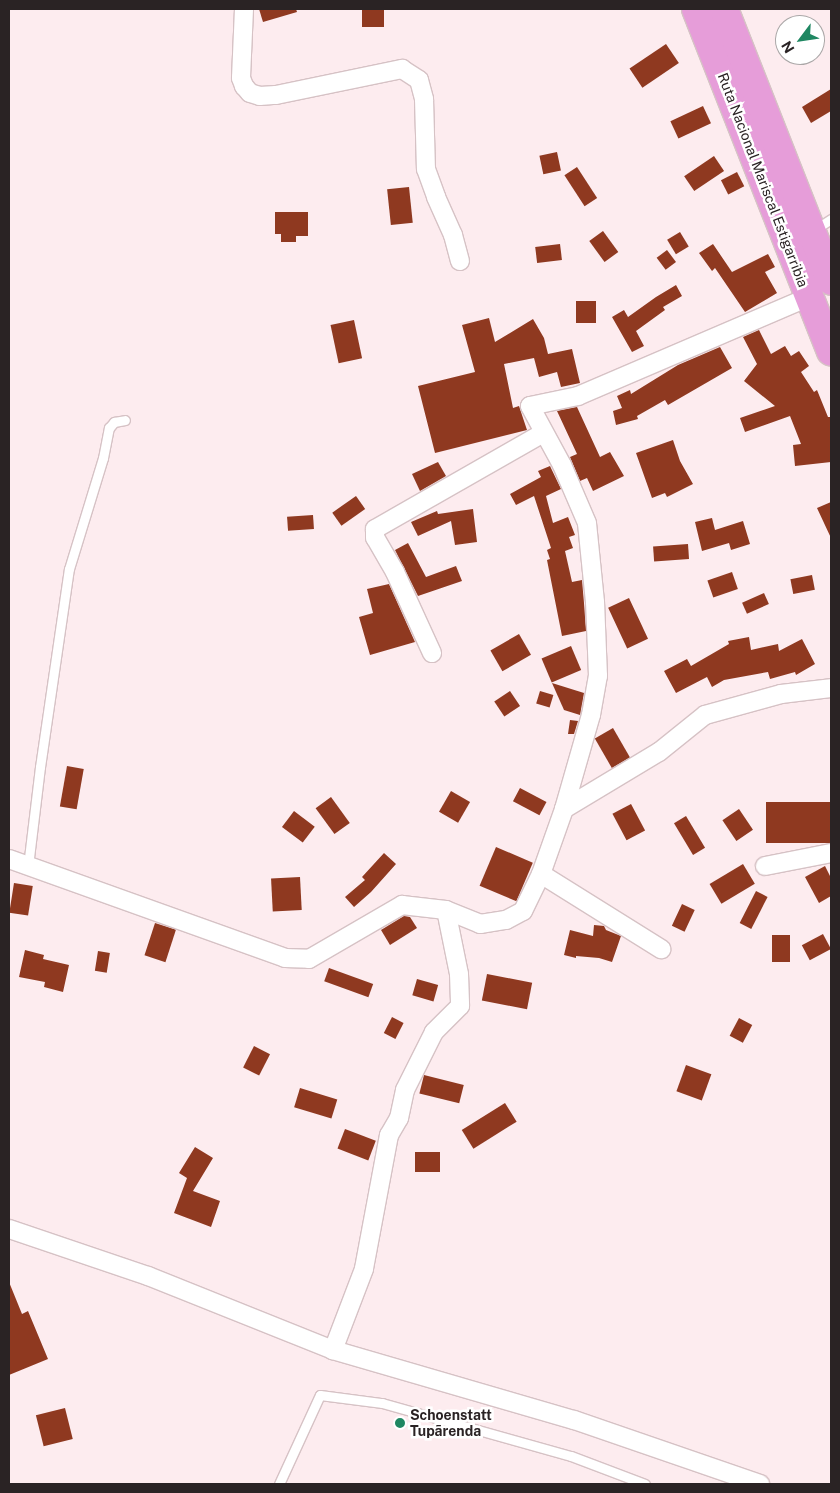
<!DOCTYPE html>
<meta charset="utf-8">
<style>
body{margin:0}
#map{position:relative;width:840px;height:1493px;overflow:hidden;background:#fdecef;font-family:"Public Sans",sans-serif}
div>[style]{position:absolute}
.building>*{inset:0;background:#8f3920;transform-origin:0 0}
.roads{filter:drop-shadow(1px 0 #d6c2c5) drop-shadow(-1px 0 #d6c2c5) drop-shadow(0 1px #d6c2c5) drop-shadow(0 -1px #d6c2c5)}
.lane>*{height:9px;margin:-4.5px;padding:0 4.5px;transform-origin:4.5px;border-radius:4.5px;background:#fff}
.street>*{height:18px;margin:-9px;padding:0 9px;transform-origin:9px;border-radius:9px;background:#fff}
.highway>*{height:28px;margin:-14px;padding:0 14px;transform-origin:14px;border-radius:14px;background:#e69dd9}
.dots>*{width:14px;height:14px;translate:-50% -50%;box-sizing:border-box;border:2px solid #fff;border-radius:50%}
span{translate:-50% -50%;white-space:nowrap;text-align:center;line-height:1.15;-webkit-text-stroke:5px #fff;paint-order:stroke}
.street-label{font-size:14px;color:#2a2324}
.poi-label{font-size:14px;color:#2a2324;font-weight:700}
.left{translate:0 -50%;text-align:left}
.frame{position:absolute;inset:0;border:10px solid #2a2324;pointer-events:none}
.north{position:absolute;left:775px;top:15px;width:50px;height:50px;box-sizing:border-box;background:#fff;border:1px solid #aaa7a7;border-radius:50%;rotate:239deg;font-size:14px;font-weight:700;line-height:20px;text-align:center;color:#2a2324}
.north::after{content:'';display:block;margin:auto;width:18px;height:22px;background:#1f8762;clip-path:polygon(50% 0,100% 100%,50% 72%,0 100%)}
</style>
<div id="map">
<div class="building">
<div style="clip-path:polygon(259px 9px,296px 9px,297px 12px,263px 22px)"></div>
<div style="left:362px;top:9px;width:22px;height:18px"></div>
<div style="left:666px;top:44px;width:23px;height:44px;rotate:56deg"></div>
<div style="clip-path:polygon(831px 89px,831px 111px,811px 123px,802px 107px)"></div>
<div style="left:703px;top:106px;width:19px;height:36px;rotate:65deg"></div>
<div style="left:557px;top:152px;width:19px;height:18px;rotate:78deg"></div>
<div style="left:714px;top:156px;width:18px;height:36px;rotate:56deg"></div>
<div style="left:577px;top:167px;width:37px;height:15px;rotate:57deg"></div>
<div style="left:737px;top:172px;width:16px;height:18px;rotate:63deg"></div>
<div style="left:409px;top:187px;width:36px;height:22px;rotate:84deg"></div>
<div style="clip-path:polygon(275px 212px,308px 212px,308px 236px,296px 236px,296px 242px,281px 242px,281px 234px,275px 234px)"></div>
<div style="left:603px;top:231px;width:26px;height:17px;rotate:54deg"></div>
<div style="left:680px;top:232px;width:17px;height:15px;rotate:59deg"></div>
<div style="left:560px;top:244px;width:16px;height:25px;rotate:83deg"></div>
<div style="clip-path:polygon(713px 244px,732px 272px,768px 254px,775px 267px,765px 272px,777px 293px,745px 312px,715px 268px,712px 271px,699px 253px)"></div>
<div style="left:667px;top:250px;width:15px;height:13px;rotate:53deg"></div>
<div style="clip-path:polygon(676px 285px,682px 296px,663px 307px,665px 310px,636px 331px,644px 346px,632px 352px,612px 317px,624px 310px,628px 317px,656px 297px)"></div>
<div style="left:576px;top:301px;width:20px;height:22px"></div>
<div style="clip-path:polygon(489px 318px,495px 342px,533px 319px,544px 338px,548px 354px,572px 349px,580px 383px,561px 387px,557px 372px,539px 377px,534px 358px,504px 364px,513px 408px,519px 406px,527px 430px,435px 453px,418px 386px,475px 372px,462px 325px)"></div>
<div style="left:354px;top:320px;width:39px;height:24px;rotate:78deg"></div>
<div style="clip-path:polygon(759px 330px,771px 354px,785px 346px,791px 356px,799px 351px,809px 366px,801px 372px,814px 392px,817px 390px,828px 417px,831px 417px,831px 462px,795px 466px,793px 445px,801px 444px,790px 416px,745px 432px,740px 418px,775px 406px,744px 381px,757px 364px,743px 337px)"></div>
<div style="clip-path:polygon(720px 347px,732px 368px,668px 405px,665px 400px,637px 416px,638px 419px,616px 425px,613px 411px,622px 408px,617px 396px,630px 390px,631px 394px,678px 365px)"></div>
<div style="clip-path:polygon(577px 407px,600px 457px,610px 452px,624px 476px,593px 491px,587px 478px,580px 481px,570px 457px,577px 454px,557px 411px)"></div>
<div style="clip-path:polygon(673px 440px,680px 461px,693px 484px,667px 497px,665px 493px,652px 498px,636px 453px)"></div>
<div style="clip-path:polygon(438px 462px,446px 476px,420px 491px,412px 474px)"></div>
<div style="clip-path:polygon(550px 466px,561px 489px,546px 496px,553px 523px,568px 517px,575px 535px,569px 537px,573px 548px,565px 551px,572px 582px,582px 580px,584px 603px,586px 631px,562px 636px,547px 560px,550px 559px,547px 550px,551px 548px,534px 496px,516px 505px,510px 494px,541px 477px,538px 471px)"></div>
<div style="left:356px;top:496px;width:16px;height:29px;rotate:55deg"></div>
<div style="clip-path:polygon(831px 502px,831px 538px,817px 508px)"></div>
<div style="clip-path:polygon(473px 509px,477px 542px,455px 545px,451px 521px,418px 536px,411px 522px,437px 511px,438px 514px)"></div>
<div style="left:313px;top:515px;width:14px;height:26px;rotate:86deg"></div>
<div style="clip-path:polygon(712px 518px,715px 530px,743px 521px,750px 544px,731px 550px,729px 543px,702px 551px,695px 522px)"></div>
<div style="clip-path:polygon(408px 543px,426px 577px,456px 566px,462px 581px,418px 596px,395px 550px)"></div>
<div style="left:688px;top:544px;width:15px;height:35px;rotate:86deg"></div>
<div style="left:732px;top:572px;width:18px;height:26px;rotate:71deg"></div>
<div style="left:812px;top:575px;width:15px;height:22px;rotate:79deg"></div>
<div style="clip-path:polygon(389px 584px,415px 642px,370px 655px,359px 617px,373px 613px,367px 589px)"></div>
<div style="left:764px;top:593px;width:12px;height:24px;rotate:66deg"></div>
<div style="left:629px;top:598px;width:45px;height:23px;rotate:65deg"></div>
<div style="left:519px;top:634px;width:24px;height:33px;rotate:60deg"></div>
<div style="clip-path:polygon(749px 637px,751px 650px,778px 644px,779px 651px,802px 639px,815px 664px,796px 675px,795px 672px,770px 679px,768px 672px,724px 680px,712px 687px,707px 677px,676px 693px,664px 671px,687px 659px,691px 666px,729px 644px,728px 641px)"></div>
<div style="left:571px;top:646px;width:26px;height:32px;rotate:67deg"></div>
<div style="clip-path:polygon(552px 683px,584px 693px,580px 715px,564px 710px)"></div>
<div style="left:510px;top:691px;width:18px;height:19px;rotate:56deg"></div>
<div style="left:540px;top:691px;width:14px;height:13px;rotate:17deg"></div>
<div style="clip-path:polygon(570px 720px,578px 721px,574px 734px,568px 734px)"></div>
<div style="left:613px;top:728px;width:34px;height:21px;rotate:60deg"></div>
<div style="left:67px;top:766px;width:17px;height:41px;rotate:10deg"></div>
<div style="left:520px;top:788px;width:30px;height:15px;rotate:28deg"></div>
<div style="left:451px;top:791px;width:22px;height:24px;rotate:30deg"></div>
<div style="left:331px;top:797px;width:32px;height:19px;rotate:54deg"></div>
<div style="left:831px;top:802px;width:41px;height:65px;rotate:90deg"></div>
<div style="left:631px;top:804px;width:30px;height:21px;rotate:62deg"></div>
<div style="left:739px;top:809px;width:25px;height:20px;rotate:56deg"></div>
<div style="left:294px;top:811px;width:26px;height:20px;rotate:37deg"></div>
<div style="left:686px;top:816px;width:37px;height:14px;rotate:59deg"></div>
<div style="left:496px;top:847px;width:40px;height:42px;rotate:23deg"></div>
<div style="clip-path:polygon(384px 853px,396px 864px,371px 892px,354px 907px,345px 897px,365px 880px,362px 877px)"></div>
<div style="left:743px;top:864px;width:23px;height:39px;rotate:59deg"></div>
<div style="clip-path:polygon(825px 866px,831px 878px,831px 896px,819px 903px,805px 877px)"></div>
<div style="left:300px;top:877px;width:33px;height:29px;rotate:87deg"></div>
<div style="left:14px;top:883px;width:19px;height:30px;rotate:9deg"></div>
<div style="left:756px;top:891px;width:13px;height:36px;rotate:27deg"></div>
<div style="left:682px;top:904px;width:14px;height:24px;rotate:25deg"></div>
<div style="clip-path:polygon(404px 916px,410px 917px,417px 928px,390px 945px,381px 930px)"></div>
<div style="left:155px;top:923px;width:22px;height:34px;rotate:18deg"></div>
<div style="clip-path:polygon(594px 925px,604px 926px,606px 930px,621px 936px,612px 962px,599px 958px,576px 956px,576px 958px,564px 955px,570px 930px,593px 936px)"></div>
<div style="left:823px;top:934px;width:17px;height:24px;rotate:62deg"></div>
<div style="left:772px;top:935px;width:18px;height:27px"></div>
<div style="clip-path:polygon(25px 950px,44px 955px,43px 959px,69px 965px,63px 992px,44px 987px,45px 982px,19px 977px)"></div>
<div style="left:98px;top:951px;width:12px;height:20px;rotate:9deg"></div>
<div style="left:329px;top:968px;width:47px;height:14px;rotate:20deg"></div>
<div style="left:487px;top:974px;width:46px;height:27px;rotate:11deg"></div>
<div style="left:417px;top:979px;width:22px;height:17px;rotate:16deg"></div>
<div style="left:392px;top:1017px;width:13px;height:18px;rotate:27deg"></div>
<div style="left:739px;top:1018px;width:15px;height:20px;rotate:28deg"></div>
<div style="left:254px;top:1046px;width:18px;height:24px;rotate:27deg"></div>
<div style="left:686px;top:1065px;width:27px;height:28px;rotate:20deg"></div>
<div style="left:424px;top:1075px;width:41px;height:19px;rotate:14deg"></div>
<div style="left:300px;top:1088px;width:39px;height:20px;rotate:17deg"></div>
<div style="left:505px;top:1103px;width:22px;height:51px;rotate:58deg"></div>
<div style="left:345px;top:1129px;width:33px;height:21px;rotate:21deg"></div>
<div style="clip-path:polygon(195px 1147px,213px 1158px,193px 1191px,220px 1201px,211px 1227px,174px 1213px,187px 1178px,179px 1173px)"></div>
<div style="left:415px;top:1152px;width:25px;height:20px"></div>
<div style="clip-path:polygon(9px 1282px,22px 1314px,28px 1311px,48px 1359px,9px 1375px)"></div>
<div style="left:65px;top:1408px;width:32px;height:30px;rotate:76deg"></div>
</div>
<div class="roads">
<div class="lane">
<div style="left:814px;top:230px;width:20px;rotate:-33deg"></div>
<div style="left:28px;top:866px;width:100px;rotate:-83.1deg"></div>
<div style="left:40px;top:767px;width:200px;rotate:-81.7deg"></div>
<div style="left:69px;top:569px;width:116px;rotate:-73deg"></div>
<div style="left:103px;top:458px;width:31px;rotate:-79deg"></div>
<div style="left:109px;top:428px;width:8px;rotate:-50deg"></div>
<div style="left:114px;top:422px;width:11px;rotate:-10deg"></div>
<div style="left:279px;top:1484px;width:98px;rotate:-65.3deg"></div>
<div style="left:320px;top:1395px;width:63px;rotate:7.4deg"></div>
<div style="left:382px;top:1403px;width:196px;rotate:15.7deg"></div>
<div style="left:571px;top:1456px;width:79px;rotate:20.7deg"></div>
</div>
<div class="street">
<div style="left:244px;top:9px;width:69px;rotate:92.5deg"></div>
<div style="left:241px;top:78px;width:9px;rotate:69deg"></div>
<div style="left:244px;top:86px;width:9px;rotate:49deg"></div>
<div style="left:250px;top:93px;width:10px;rotate:17deg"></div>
<div style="left:260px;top:96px;width:16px;rotate:-4deg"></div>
<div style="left:276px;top:95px;width:129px;rotate:-11.7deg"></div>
<div style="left:402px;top:69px;width:20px;rotate:33deg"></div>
<div style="left:419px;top:80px;width:20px;rotate:75deg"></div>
<div style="left:424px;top:99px;width:70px;rotate:88.4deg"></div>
<div style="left:426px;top:169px;width:30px;rotate:70deg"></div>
<div style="left:436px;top:197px;width:42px;rotate:65.9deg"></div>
<div style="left:453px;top:235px;width:27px;rotate:75deg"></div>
<div style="left:432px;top:653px;width:89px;rotate:-114.6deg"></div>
<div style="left:395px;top:572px;width:39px;rotate:-120deg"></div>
<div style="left:375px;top:538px;width:9px;rotate:-90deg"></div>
<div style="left:375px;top:529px;width:193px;rotate:-29.7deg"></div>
<div style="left:564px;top:809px;width:111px;rotate:-31deg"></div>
<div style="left:659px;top:752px;width:59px;rotate:-38.8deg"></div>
<div style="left:705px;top:715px;width:79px;rotate:-15.4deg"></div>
<div style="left:781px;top:694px;width:50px;rotate:-6.8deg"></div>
<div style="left:9px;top:859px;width:293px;rotate:19.7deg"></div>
<div style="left:285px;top:958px;width:24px;rotate:2deg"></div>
<div style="left:309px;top:959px;width:108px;rotate:-30.1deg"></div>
<div style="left:402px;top:905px;width:44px;rotate:6.5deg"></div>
<div style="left:446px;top:910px;width:65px;rotate:78.5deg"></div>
<div style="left:459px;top:974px;width:32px;rotate:88deg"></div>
<div style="left:460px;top:1006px;width:37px;rotate:135deg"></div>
<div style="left:434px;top:1032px;width:65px;rotate:116.6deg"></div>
<div style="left:405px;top:1090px;width:29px;rotate:102deg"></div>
<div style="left:399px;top:1118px;width:20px;rotate:120deg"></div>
<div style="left:389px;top:1135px;width:136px;rotate:100.6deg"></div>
<div style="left:364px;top:1269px;width:87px;rotate:110.9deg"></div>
<div style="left:765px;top:866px;width:67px;rotate:-11.1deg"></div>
<div style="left:541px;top:874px;width:142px;rotate:32deg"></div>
<div style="left:446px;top:910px;width:37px;rotate:22deg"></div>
<div style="left:480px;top:924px;width:26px;rotate:-9deg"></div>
<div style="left:506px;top:920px;width:19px;rotate:-28deg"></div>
<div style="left:523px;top:911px;width:41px;rotate:-64.1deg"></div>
<div style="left:541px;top:874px;width:69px;rotate:-70.5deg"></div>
<div style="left:564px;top:809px;width:98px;rotate:-74deg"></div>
<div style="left:591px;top:715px;width:40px;rotate:-80deg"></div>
<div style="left:598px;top:676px;width:74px;rotate:-92.3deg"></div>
<div style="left:595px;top:602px;width:79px;rotate:-95.8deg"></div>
<div style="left:587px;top:523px;width:63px;rotate:-113.3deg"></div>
<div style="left:562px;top:465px;width:67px;rotate:-118.5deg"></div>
<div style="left:530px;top:406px;width:49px;rotate:-11.8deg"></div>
<div style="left:578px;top:396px;width:251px;rotate:-23.2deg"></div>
<div style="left:9px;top:1229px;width:147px;rotate:18.7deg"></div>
<div style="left:148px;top:1276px;width:199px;rotate:21.8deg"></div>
<div style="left:333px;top:1350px;width:251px;rotate:16.2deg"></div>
<div style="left:574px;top:1420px;width:197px;rotate:19deg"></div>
</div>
<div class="highway">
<div style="left:696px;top:9px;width:368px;rotate:68.5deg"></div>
<div style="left:724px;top:9px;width:292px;rotate:68.5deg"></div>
</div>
</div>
<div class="dots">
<div style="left:400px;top:1423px;background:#1f8762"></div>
</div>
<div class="street-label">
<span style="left:763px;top:180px;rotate:69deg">Ruta Nacional Mariscal Estigarribia</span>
</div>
<div class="poi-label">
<span class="left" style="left:410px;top:1423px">Schoenstatt<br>Tupãrenda</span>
</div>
<div class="frame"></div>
<div class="north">N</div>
</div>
